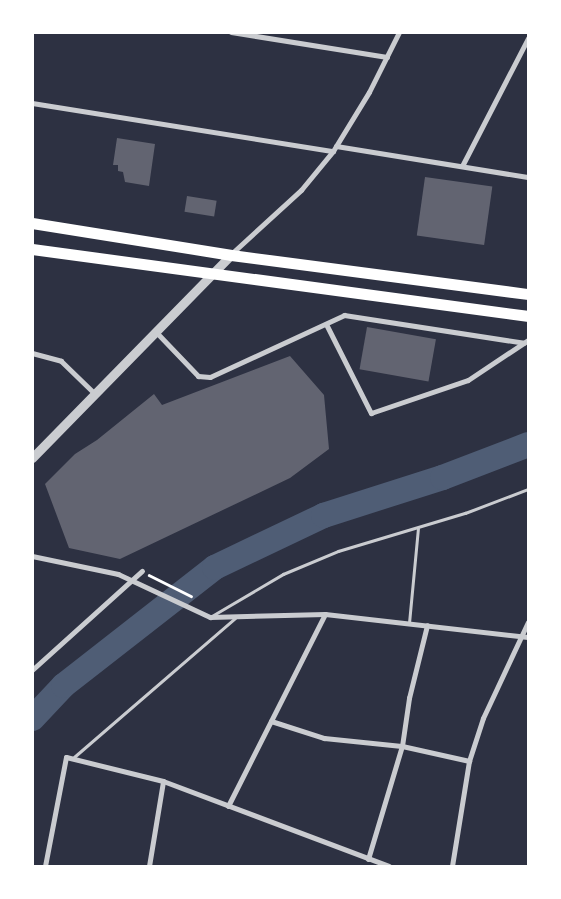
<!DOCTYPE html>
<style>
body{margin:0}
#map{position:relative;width:561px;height:899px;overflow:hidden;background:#2d3142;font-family:"Exo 2",sans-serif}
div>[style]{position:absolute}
.river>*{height:25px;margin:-12.5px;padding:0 12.5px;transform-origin:12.5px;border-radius:12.5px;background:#4f5d75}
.building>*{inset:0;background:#626471;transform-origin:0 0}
.path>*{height:2.5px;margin:-1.25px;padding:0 1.25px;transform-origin:1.25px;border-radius:1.25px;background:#fff}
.service>*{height:3px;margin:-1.5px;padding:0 1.5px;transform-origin:1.5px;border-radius:1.5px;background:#caccd0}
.minor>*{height:5px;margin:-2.5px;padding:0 2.5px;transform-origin:2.5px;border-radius:2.5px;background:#caccd0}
.tertiary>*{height:9px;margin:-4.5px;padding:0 4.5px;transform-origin:4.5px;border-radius:4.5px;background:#caccd0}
.trunk>*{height:11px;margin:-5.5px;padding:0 5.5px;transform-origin:5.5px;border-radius:5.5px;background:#fff}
span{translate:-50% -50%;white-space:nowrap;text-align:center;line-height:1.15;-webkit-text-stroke:5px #fff;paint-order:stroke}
.frame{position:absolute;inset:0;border:34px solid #fff;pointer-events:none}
</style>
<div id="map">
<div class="river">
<div style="left:32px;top:718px;width:45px;rotate:-46.8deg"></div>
<div style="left:63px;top:685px;width:192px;rotate:-38deg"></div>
<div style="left:214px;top:567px;width:121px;rotate:-25.5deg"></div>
<div style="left:323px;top:515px;width:125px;rotate:-17.7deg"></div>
<div style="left:442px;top:477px;width:92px;rotate:-21deg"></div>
</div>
<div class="building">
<div style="clip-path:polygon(117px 138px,155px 144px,149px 186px,125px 182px,123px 172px,118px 171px,118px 165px,113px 165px)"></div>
<div style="left:425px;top:177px;width:68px;height:59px;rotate:8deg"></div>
<div style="left:187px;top:196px;width:30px;height:16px;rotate:9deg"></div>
<div style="left:367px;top:327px;width:70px;height:43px;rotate:10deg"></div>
<div style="clip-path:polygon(290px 356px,324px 395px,329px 449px,290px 478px,120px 559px,69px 548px,45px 484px,75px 454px,97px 440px,154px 394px,162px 405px)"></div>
</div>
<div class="path">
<div style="left:149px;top:575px;width:47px;rotate:26.6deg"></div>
</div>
<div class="service">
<div style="left:210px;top:617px;width:85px;rotate:-30.5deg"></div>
<div style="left:283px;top:574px;width:60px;rotate:-22.7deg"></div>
<div style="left:338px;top:551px;width:133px;rotate:-16.7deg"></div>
<div style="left:465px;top:513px;width:67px;rotate:-20.9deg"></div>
<div style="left:409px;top:623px;width:95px;rotate:-84.6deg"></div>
<div style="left:74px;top:757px;width:213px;rotate:-40.8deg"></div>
</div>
<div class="minor">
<div style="left:231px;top:32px;width:158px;rotate:9.1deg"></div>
<div style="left:32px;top:103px;width:305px;rotate:9.1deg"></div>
<div style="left:336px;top:146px;width:194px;rotate:9.2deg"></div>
<div style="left:462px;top:166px;width:144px;rotate:-62.7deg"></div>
<div style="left:231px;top:254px;width:95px;rotate:-42.4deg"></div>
<div style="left:301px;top:190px;width:50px;rotate:-50.6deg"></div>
<div style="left:333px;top:151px;width:69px;rotate:-58.6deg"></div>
<div style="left:369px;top:92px;width:67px;rotate:-63.4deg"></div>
<div style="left:326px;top:324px;width:100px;rotate:63.2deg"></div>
<div style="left:371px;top:413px;width:102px;rotate:-18.8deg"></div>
<div style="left:468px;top:380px;width:72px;rotate:-33.7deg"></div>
<div style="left:156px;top:332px;width:61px;rotate:46.3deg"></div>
<div style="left:198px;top:376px;width:12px;rotate:5deg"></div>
<div style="left:210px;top:377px;width:148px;rotate:-24.8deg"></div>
<div style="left:344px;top:315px;width:182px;rotate:8.8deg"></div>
<div style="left:32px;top:353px;width:30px;rotate:15deg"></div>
<div style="left:61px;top:361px;width:47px;rotate:44.1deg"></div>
<div style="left:32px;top:556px;width:88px;rotate:11.8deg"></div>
<div style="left:118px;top:574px;width:102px;rotate:25.1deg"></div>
<div style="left:210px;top:617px;width:115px;rotate:-1.5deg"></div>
<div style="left:325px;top:614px;width:204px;rotate:6.5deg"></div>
<div style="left:32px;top:670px;width:148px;rotate:-42deg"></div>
<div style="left:271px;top:721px;width:56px;rotate:17.8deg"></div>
<div style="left:324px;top:738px;width:78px;rotate:5.9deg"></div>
<div style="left:402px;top:746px;width:69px;rotate:12.6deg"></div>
<div style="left:228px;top:806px;width:215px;rotate:-63.2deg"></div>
<div style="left:368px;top:859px;width:118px;rotate:-73.3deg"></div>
<div style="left:402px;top:746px;width:49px;rotate:-81.7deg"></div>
<div style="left:409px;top:698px;width:75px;rotate:-76.1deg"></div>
<div style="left:45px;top:866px;width:111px;rotate:-79.1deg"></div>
<div style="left:66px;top:757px;width:100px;rotate:13.9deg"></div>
<div style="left:163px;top:781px;width:241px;rotate:20.6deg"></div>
<div style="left:149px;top:866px;width:86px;rotate:-80.6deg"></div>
<div style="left:452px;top:866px;width:106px;rotate:-80.8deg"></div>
<div style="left:469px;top:761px;width:45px;rotate:-72deg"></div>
<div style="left:483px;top:718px;width:106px;rotate:-64.9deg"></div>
</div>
<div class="tertiary">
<div style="left:32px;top:458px;width:284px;rotate:-45.6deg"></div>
</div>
<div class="trunk">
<div style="left:32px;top:223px;width:202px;rotate:9.1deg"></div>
<div style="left:231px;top:255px;width:300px;rotate:7.5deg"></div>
<div style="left:32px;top:249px;width:501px;rotate:7.69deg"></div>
</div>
<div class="frame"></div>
</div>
